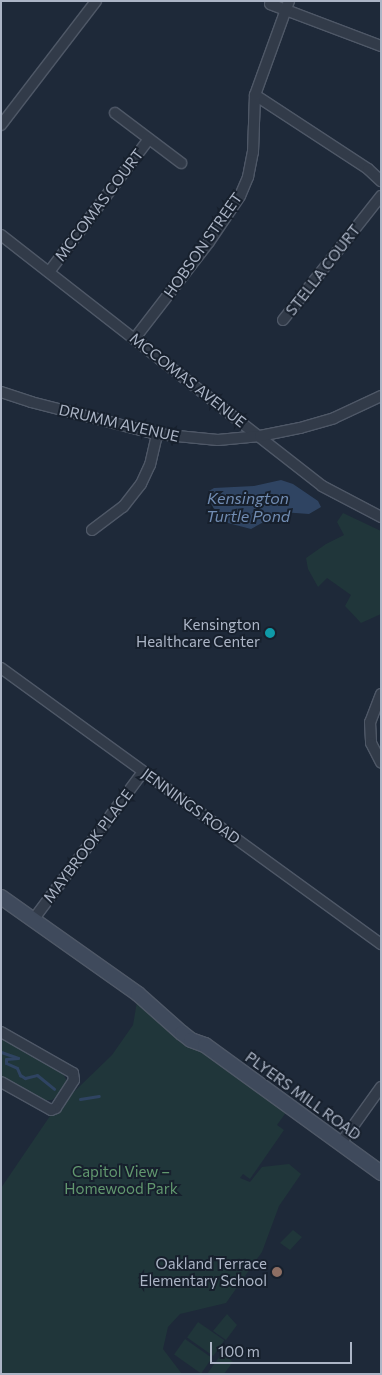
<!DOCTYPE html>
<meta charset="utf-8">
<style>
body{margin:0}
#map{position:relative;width:382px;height:1375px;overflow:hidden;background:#1e2939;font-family:Commissioner,sans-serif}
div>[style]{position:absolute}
.green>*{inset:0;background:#20363a;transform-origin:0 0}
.water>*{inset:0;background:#2f4462}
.stream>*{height:3px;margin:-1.5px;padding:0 1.5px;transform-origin:1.5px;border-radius:1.5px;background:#2f4462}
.roads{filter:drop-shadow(1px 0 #4f5867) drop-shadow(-1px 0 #4f5867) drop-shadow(0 1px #4f5867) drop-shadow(0 -1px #4f5867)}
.street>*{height:10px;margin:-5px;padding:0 5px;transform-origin:5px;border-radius:5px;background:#323b49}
.secondary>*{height:14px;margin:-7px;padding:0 7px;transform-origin:7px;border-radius:7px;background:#3f4a5c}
.dots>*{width:14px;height:14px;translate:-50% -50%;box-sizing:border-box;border:2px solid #17202d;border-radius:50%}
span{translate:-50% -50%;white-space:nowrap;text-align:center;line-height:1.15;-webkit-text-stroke:4px #17202d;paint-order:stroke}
.street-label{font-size:15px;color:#acb5c6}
.poi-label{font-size:15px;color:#acb5c6}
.right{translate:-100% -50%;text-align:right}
.park-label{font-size:15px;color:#62986f}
.water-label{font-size:16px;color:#718cb2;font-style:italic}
.frame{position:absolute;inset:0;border:2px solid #acb5c6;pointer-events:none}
.scale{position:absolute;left:210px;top:1342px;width:142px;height:22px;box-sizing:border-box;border:2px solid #acb5c6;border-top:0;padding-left:6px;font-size:15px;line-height:18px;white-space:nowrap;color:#acb5c6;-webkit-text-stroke:4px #17202d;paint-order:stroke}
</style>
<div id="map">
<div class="green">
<div style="clip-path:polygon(343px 513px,381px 531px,381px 614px,361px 623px,345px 606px,351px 595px,327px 578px,318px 587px,308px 569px,306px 558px,326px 544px,344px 535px,337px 522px)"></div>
<div style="clip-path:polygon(138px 996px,290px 1107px,277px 1125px,284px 1130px,250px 1179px,243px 1174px,240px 1178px,250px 1182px,262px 1167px,289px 1164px,301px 1174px,279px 1206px,262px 1252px,226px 1303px,180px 1314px,168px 1327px,163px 1349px,182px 1374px,1px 1374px,1px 1188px,52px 1113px,112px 1055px,133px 1025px)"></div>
<div style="clip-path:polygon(1px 1038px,62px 1072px,67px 1081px,56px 1097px,52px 1100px,42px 1100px,1px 1078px)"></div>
<div style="clip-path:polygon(293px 1230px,302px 1237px,290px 1250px,280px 1243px)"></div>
<div style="clip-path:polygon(227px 1314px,237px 1325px,226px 1340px,213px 1331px)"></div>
<div style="left:198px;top:1322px;width:32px;height:19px;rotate:35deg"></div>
<div style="left:185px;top:1339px;width:33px;height:19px;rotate:35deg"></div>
<div style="clip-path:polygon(222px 1353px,233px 1362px,224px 1374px,207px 1374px)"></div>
</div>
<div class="water">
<div style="clip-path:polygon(281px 480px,293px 484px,318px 501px,321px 507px,309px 514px,282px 512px,251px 529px,228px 523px,207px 501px,209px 491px,214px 488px,254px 486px)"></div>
</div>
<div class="stream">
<div style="left:1px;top:1052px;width:18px;rotate:19deg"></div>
<div style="left:18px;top:1058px;width:12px;rotate:175deg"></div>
<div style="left:6px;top:1059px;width:4px;rotate:90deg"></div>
<div style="left:6px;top:1063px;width:12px;rotate:24deg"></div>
<div style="left:17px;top:1068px;width:8px;rotate:67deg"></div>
<div style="left:20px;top:1075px;width:6px;rotate:31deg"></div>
<div style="left:25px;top:1078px;width:12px;rotate:-14deg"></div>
<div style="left:37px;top:1075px;width:22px;rotate:39deg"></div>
<div style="left:80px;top:1099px;width:19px;rotate:-9deg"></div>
</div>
<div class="roads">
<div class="street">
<div style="left:270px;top:4px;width:119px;rotate:20.7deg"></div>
<div style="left:255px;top:95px;width:135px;rotate:33.2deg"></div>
<div style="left:368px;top:169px;width:18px;rotate:43deg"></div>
<div style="left:115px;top:113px;width:83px;rotate:37.1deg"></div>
<div style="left:1px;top:125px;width:156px;rotate:-52.5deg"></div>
<div style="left:1px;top:235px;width:407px;rotate:38deg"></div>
<div style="left:322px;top:486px;width:67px;rotate:27.7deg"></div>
<div style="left:49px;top:272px;width:166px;rotate:-53.1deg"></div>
<div style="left:283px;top:320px;width:158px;rotate:-51.7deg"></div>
<div style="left:135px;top:338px;width:121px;rotate:-52.4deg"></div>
<div style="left:209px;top:242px;width:55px;rotate:-56deg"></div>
<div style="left:240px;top:196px;width:21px;rotate:-67deg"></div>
<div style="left:248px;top:177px;width:25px;rotate:-79deg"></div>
<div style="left:253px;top:152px;width:57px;rotate:-88deg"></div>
<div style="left:255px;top:95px;width:100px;rotate:-70.1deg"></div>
<div style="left:1px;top:392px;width:32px;rotate:18deg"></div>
<div style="left:31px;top:402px;width:130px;rotate:14.3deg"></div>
<div style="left:157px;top:434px;width:61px;rotate:5.6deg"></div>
<div style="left:218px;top:440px;width:42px;rotate:-5.4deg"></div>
<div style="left:260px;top:436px;width:41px;rotate:-11.3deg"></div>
<div style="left:300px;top:428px;width:35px;rotate:-16deg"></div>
<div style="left:334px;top:418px;width:52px;rotate:-25.1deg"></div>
<div style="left:92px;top:530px;width:39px;rotate:-37deg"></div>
<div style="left:123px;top:507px;width:29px;rotate:-52deg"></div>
<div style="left:141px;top:484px;width:21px;rotate:-65deg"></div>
<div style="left:150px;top:465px;width:32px;rotate:-77deg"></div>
<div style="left:1px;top:668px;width:470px;rotate:36deg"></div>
<div style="left:381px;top:694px;width:30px;rotate:111deg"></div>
<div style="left:370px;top:722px;width:21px;rotate:87deg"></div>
<div style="left:371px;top:743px;width:22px;rotate:63deg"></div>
<div style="left:33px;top:920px;width:184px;rotate:-53.4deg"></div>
<div style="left:1px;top:1032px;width:83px;rotate:29.7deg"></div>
<div style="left:73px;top:1073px;width:7px;rotate:82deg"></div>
<div style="left:74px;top:1080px;width:33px;rotate:123deg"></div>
<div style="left:56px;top:1108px;width:5px;rotate:158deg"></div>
<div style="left:51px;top:1110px;width:57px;rotate:-150.8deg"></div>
<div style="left:341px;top:1143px;width:69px;rotate:-54.5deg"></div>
</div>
<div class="secondary">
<div style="left:1px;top:897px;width:168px;rotate:35.3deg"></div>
<div style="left:138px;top:994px;width:59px;rotate:41.6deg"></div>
<div style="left:182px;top:1033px;width:11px;rotate:38deg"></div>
<div style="left:191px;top:1040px;width:15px;rotate:20deg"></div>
<div style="left:205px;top:1045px;width:218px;rotate:36deg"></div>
</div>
</div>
<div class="dots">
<div style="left:270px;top:633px;background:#0f9aa8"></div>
<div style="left:277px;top:1272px;background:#8d6e63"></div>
</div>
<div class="street-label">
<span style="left:99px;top:205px;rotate:-53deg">MCCOMAS COURT</span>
<span style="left:203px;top:245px;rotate:-55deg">HOBSON STREET</span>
<span style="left:323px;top:270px;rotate:-52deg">STELLA COURT</span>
<span style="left:188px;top:380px;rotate:38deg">MCCOMAS AVENUE</span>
<span style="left:119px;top:423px;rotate:13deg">DRUMM AVENUE</span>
<span style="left:191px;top:806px;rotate:36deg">JENNINGS ROAD</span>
<span style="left:88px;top:846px;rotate:-53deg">MAYBROOK PLACE</span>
<span style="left:303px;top:1096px;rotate:36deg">PLYERS MILL ROAD</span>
</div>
<div class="poi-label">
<span class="right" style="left:260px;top:633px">Kensington<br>Healthcare Center</span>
<span class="right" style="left:267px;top:1272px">Oakland Terrace<br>Elementary School</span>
</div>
<div class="park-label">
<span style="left:121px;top:1180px">Capitol View –<br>Homewood Park</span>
</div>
<div class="water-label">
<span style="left:248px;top:507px">Kensington<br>Turtle Pond</span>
</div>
<div class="frame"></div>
<div class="scale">100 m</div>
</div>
